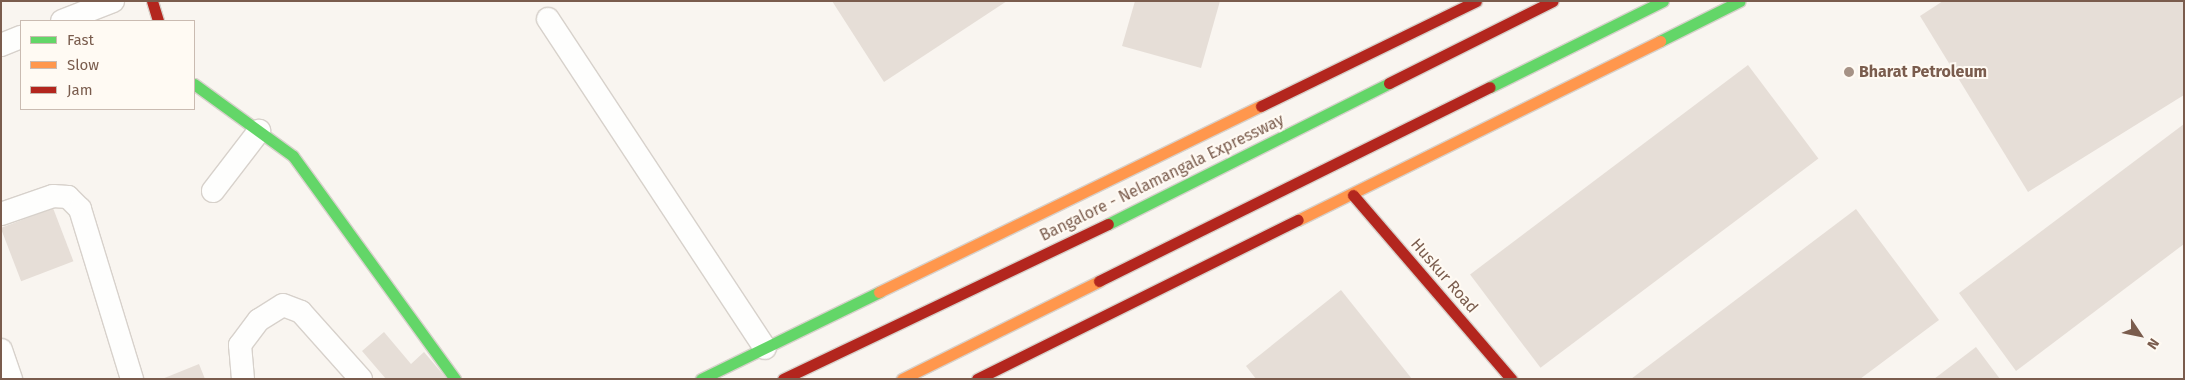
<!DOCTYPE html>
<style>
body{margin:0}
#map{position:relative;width:2185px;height:380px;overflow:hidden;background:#f9f5f0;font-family:"Fira Sans",sans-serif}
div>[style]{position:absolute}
.building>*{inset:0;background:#e6ded7;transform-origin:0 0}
.roads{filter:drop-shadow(1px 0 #d7d1cb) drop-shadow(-1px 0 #d7d1cb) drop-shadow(0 1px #d7d1cb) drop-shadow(0 -1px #d7d1cb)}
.street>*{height:22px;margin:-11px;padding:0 11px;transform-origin:11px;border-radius:11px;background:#fefefd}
.fast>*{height:11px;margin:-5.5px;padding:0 5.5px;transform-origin:5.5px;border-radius:5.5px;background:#63d668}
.slow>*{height:11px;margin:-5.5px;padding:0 5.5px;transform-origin:5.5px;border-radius:5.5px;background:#ff974d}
.jam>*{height:11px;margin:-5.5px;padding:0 5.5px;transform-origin:5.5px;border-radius:5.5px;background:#b3261e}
.dots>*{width:14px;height:14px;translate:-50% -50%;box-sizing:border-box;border:2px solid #fffaf3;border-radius:50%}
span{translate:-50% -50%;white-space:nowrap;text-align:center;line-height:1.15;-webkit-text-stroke:4px #fffaf3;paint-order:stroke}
.poi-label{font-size:16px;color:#7a5c4d;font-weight:700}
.left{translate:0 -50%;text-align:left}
.street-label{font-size:16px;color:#7a5c4d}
.frame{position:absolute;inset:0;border:2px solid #7a5c4d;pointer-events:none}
.legend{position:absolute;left:20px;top:20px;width:175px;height:90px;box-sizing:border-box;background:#fffaf3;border:1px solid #cabbb1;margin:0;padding:6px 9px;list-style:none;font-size:15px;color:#7a5c4d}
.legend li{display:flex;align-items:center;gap:10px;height:25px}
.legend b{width:25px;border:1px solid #cabbb1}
.north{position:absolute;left:2115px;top:310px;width:50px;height:50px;-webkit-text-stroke:4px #fffaf3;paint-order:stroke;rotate:124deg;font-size:14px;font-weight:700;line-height:20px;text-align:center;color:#7a5c4d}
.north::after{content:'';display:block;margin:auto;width:18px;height:22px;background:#7a5c4d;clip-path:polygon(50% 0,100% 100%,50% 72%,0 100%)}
</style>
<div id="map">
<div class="building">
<div style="clip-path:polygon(832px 1px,1007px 1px,884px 82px)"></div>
<div style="clip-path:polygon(1135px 1px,1220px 1px,1201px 68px,1122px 46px)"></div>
<div style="clip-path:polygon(1943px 1px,2184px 1px,2184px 95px,2028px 192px,1920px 16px)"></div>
<div style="left:1748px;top:65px;width:117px;height:348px;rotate:53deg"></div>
<div style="clip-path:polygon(2184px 124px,2184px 244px,2016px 371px,1959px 293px)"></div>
<div style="left:53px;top:208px;width:57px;height:56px;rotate:69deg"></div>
<div style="clip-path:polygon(1856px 209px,1939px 320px,1860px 379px,1631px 379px)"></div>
<div style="clip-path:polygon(1341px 290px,1412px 379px,1256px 379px,1246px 366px)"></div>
<div style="clip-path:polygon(384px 332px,411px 364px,424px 352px,447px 379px,386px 379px,362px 351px)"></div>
<div style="clip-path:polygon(1976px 347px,2000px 379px,1934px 379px)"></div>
<div style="clip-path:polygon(199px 364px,205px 379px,162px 379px)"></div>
</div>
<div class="roads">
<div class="street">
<div style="left:548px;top:19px;width:394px;rotate:56.6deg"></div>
<div style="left:62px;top:21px;width:55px;rotate:-21.4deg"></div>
<div style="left:1px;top:45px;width:22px;rotate:-22deg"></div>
<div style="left:213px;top:191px;width:76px;rotate:-52.5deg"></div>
<div style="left:1px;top:214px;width:55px;rotate:-19.1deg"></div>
<div style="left:53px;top:196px;width:15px;rotate:4deg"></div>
<div style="left:68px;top:197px;width:17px;rotate:45deg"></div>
<div style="left:80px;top:209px;width:178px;rotate:73deg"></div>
<div style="left:1px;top:350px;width:31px;rotate:71deg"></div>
<div style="left:243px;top:379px;width:34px;rotate:-95deg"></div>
<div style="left:240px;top:345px;width:31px;rotate:-53deg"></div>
<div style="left:259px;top:320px;width:28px;rotate:-32deg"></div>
<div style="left:283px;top:305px;width:19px;rotate:21deg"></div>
<div style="left:301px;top:312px;width:90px;rotate:48.2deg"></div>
</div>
<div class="fast">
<div style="left:1660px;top:41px;width:89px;rotate:-26.6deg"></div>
<div style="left:194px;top:84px;width:122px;rotate:36deg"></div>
<div style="left:293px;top:156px;width:276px;rotate:54deg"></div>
<div style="left:1490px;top:87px;width:193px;rotate:-26.4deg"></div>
<div style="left:1108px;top:224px;width:314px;rotate:-26.6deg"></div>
<div style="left:701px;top:379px;width:198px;rotate:-26deg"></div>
</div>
<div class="slow">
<div style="left:1298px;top:220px;width:404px;rotate:-26.3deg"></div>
<div style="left:879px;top:292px;width:425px;rotate:-26deg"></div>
<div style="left:902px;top:379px;width:220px;rotate:-26.4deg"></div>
</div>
<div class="jam">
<div style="left:152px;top:1px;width:21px;rotate:73deg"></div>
<div style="left:1389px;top:83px;width:183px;rotate:-26.6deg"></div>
<div style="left:1261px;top:106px;width:239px;rotate:-26deg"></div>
<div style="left:1353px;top:195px;width:243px;rotate:49.3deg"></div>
<div style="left:1099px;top:281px;width:436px;rotate:-26.4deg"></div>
<div style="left:783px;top:379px;width:360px;rotate:-25.5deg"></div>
<div style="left:977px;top:379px;width:358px;rotate:-26.4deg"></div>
</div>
</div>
<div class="dots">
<div style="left:1849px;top:72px;background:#a69286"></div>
</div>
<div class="poi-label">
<span class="left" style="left:1859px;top:72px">Bharat Petroleum</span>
</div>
<div class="street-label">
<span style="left:1162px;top:178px;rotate:-26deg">Bangalore - Nelamangala Expressway</span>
<span style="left:1444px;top:276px;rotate:49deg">Huskur Road</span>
</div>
<div class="frame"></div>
<ul class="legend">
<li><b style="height:6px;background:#63d668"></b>Fast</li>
<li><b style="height:6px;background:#ff974d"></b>Slow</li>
<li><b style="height:6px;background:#b3261e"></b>Jam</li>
</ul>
<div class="north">N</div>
</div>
